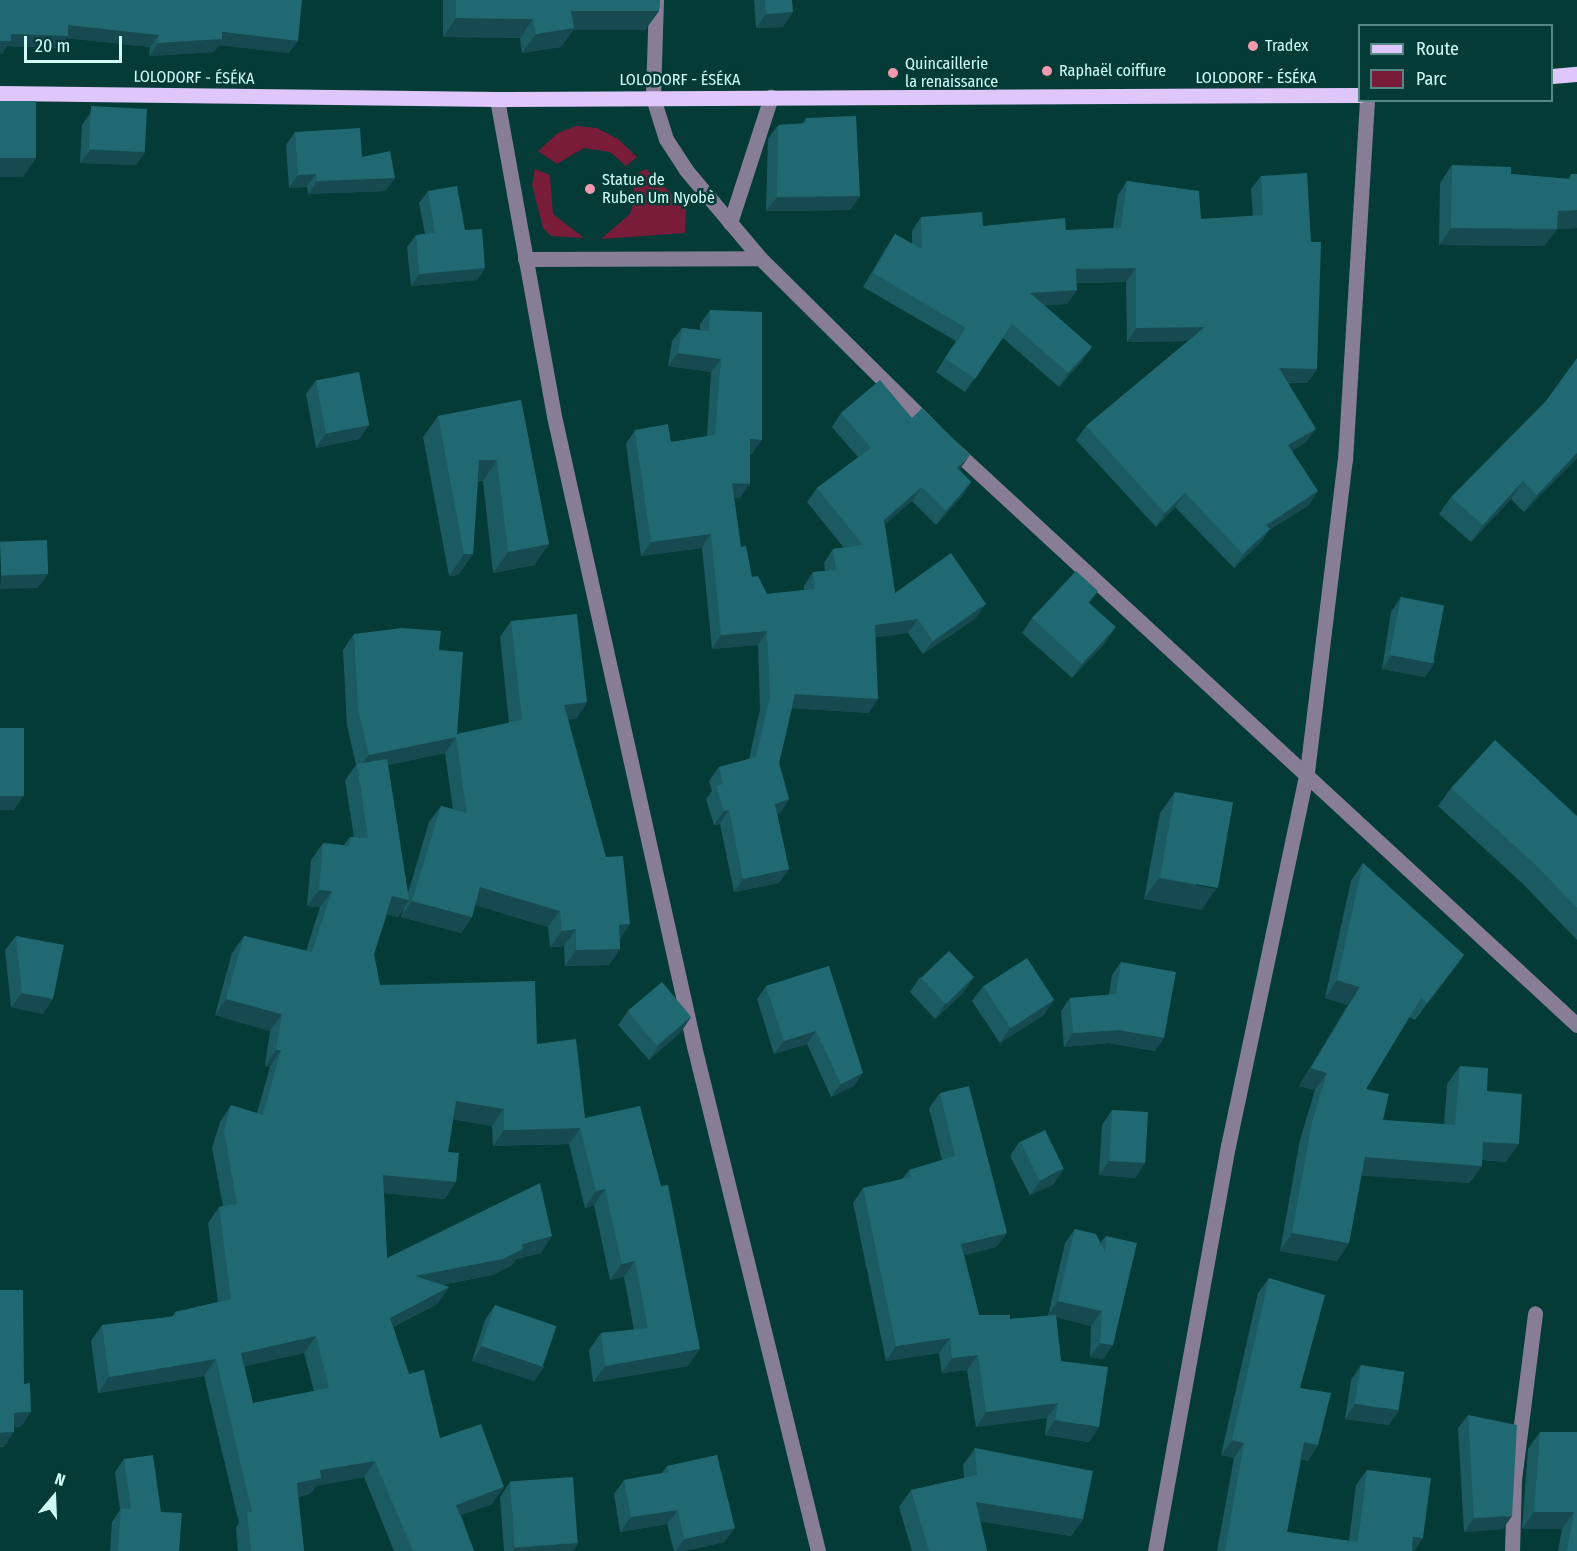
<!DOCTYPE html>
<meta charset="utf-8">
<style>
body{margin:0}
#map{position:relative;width:1577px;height:1551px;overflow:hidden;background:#043b36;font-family:"Fira Sans Condensed",sans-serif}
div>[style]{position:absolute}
.green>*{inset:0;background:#781c3a}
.minor>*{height:15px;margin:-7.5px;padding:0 7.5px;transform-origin:7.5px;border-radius:7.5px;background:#887d96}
.major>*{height:15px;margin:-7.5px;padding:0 7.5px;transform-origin:7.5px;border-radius:7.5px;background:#dfc6fb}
.wall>*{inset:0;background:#1c5a62}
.shaded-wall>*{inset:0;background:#164a50}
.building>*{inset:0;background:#206972;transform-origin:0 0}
.dots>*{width:16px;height:16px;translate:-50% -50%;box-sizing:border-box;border:3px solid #043b36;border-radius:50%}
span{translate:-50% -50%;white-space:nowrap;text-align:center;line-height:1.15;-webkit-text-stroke:5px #043b36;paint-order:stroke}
.poi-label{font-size:16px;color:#d1fcf6}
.left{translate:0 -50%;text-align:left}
.street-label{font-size:16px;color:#d1fcf6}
.legend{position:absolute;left:1358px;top:24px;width:195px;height:78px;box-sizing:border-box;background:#043b36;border:2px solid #568883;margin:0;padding:8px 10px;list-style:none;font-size:18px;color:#d1fcf6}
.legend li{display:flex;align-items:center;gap:12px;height:30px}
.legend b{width:30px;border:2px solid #568883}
.north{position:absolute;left:24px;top:1467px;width:60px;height:60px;-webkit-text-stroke:4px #043b36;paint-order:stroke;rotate:19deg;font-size:16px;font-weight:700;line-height:24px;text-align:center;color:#d1fcf6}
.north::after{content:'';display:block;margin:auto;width:21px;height:27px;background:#d1fcf6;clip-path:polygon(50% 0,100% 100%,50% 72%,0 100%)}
.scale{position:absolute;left:24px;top:36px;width:98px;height:27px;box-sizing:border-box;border:3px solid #d1fcf6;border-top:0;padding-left:8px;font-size:18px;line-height:21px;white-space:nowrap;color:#d1fcf6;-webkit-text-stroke:4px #043b36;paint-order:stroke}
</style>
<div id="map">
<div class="green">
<div style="clip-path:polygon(576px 126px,597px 128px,618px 139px,637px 157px,626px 166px,610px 152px,584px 148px,557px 164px,538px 151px,558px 133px)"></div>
<div style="clip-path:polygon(535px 169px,550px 175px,553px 214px,584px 238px,551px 236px,543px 228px,532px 185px)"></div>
<div style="clip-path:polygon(646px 169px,686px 208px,685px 233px,601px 239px,630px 214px,635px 199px,632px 176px)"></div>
</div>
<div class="minor">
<div style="left:656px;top:0;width:98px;rotate:91.8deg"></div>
<div style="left:653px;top:98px;width:43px;rotate:72.4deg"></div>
<div style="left:666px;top:139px;width:37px;rotate:57deg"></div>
<div style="left:686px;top:170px;width:115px;rotate:49.9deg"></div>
<div style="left:760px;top:258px;width:239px;rotate:44.7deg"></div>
<div style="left:497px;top:99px;width:322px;rotate:79.8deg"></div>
<div style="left:554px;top:416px;width:645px;rotate:77.47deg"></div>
<div style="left:694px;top:1046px;width:520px;rotate:76.2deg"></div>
<div style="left:730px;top:223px;width:133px;rotate:-72deg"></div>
<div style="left:525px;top:259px;width:235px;rotate:-0.2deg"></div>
<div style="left:951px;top:447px;width:852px;rotate:42.72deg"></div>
<div style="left:1155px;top:1551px;width:412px;rotate:-79.8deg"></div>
<div style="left:1228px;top:1146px;width:382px;rotate:-78.1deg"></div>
<div style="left:1307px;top:772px;width:314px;rotate:-83.1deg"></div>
<div style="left:1345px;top:460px;width:361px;rotate:-86.5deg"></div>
<div style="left:1512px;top:1551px;width:71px;rotate:-88.4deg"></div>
<div style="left:1514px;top:1480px;width:168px;rotate:-82.8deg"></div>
</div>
<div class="major">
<div style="left:1552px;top:76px;width:25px;rotate:-5deg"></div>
<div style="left:0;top:93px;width:497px;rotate:0.7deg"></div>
<div style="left:497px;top:99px;width:863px;rotate:-0.27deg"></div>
</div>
<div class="wall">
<div style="clip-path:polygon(0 0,289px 53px,219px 45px,214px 52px,149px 56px,150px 47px,66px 38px,59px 48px,7px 46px,2px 54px)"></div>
<div style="clip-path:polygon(443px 0,660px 0,659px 11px,645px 30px,573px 30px,561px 47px,522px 53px,520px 38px,443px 37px)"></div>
<div style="clip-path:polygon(754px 0,792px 0,783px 27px,756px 28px)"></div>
<div style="clip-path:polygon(91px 112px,145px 152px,136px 165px,80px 163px,82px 125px)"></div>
<div style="clip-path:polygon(806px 118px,860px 196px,850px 210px,766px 211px,768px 139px,778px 125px,802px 124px)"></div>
<div style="clip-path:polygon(295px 132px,362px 157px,395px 178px,385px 191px,308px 194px,307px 187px,289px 188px,286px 145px)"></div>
<div style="clip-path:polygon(1452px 165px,1511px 174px,1568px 179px,1571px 174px,1577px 174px,1577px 228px,1557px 229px,1544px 246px,1439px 245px,1440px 183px)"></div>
<div style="clip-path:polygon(1261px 176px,1317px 369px,1307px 383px,1288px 383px,1306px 442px,1292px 451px,1309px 505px,1269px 530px,1260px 543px,1234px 568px,1175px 507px,1156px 527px,1076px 440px,1086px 426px,1188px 341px,1127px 342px,1126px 282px,1076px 283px,1077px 290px,1067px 304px,1044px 305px,1092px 347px,1082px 361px,1059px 387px,1003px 338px,965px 392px,936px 372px,956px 341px,863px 287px,886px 248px,895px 234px,912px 244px,912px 231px,921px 217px,983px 226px,1066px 230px,1113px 228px,1118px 195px,1127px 181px,1201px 219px,1253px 216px,1251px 189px)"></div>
<div style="clip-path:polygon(428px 191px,465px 230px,485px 268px,477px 280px,411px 286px,407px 247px,416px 235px,425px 234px,419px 203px)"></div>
<div style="clip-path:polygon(710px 310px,752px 454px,750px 454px,740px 498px,734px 497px,741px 547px,752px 577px,767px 594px,804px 590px,804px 586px,813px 572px,825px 571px,824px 563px,833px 549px,844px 548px,807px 502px,817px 488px,858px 457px,832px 427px,841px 413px,912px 418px,971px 482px,962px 496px,936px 525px,912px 501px,885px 524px,895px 593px,976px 618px,923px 654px,908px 633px,875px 637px,869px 713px,792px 708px,779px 763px,789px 799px,780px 813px,777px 814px,789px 869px,779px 883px,734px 892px,720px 824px,714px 825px,706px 799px,712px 791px,709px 781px,719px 767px,749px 759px,760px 710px,758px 645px,712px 649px,702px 548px,641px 556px,626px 444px,635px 430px,671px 442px,707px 436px,711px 372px,668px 366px,672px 341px,682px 328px,700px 330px,700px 324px)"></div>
<div style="clip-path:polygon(316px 380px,369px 425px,359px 439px,316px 448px,306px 394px)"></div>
<div style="clip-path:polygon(521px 400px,549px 544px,534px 565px,493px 573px,483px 481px,478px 481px,473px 554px,458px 575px,449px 576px,423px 437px,438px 416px)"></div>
<div style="clip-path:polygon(1577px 458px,1524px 512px,1511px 499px,1471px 542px,1439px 514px,1451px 497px)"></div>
<div style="clip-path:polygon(1098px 591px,1089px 603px,1106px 642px,1072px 678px,1022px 633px,1032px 618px)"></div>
<div style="clip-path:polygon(1401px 597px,1435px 662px,1425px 677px,1382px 669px,1391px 612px)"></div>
<div style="clip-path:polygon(evenodd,511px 621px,587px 702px,576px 719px,568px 719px,620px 939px,620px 949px,609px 965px,565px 966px,564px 946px,550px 947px,548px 927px,475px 905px,472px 917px,461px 933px,401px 917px,404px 908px,398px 917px,387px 914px,374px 954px,380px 985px,537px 1044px,585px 1118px,688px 1366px,593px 1382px,589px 1350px,601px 1333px,634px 1330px,624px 1277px,610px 1280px,594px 1205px,585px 1208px,569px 1144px,493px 1146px,492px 1126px,453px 1119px,448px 1152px,445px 1199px,384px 1193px,387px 1258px,552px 1236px,541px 1253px,516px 1259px,512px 1265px,492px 1275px,442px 1285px,449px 1287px,437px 1304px,393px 1327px,409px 1374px,440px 1438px,492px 1504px,461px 1515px,474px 1551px,394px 1551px,364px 1477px,316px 1486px,310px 1494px,298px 1497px,304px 1551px,238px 1551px,236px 1528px,239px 1523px,204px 1376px,98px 1393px,91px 1341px,102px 1325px,172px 1317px,175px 1312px,218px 1302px,208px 1223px,219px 1207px,223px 1206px,212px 1148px,220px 1122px,231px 1105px,257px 1113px,270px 1067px,265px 1066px,270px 1031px,215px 1015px,232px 953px,244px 936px,306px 951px,320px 907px,307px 906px,311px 860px,323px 843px,344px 845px,350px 837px,354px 837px,345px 780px,356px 765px,347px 725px,343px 650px,354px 634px,439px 650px,457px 734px,509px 723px,500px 637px,511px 621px,445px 753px,453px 809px,441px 806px,429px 822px,408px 893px,388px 765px,445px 753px,511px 621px,304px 1353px,314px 1391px,253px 1403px,244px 1366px,304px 1353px)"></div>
<div style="clip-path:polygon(1451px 788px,1577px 816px,1577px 940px,1523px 884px,1438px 806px)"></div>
<div style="clip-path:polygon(1175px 792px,1202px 910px,1144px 899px,1160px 813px)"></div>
<div style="clip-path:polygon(1363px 863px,1464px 955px,1415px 1020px,1409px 1017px,1366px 1089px,1383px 1120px,1444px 1124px,1447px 1084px,1460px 1066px,1487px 1091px,1506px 1162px,1482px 1160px,1482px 1166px,1469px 1183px,1361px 1175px,1349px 1243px,1337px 1261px,1280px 1251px,1300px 1140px,1315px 1090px,1299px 1086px,1348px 1005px,1325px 998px,1351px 881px)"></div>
<div style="clip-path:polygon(16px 936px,43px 1014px,11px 1007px,5px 950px)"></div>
<div style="clip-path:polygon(1121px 962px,1155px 1051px,1109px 1043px,1064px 1047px,1061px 1011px,1070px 998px,1109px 995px,1112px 975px)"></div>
<div style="clip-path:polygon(829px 966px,854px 1086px,831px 1097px,807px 1044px,774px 1054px,757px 999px,766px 986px)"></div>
<div style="clip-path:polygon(920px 977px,964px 992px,935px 1019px,910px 992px)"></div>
<div style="clip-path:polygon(983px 986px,1044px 1015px,1000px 1043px,972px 1001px)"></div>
<div style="clip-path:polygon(628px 1011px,691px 1017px,681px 1032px,649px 1060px,618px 1025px)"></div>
<div style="clip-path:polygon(940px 1093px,1007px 1233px,996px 1247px,964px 1255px,979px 1315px,1010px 1319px,1048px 1316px,1065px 1243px,1075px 1229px,1100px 1243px,1106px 1236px,1113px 1345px,1103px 1359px,1090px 1357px,1091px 1326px,1056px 1317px,1061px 1361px,1089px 1442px,1045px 1435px,1047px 1418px,976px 1427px,967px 1370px,942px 1373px,939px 1353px,886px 1361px,853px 1203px,863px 1188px,902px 1179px,909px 1170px,942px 1160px,929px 1108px)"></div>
<div style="clip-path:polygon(1112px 1110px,1145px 1163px,1135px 1178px,1099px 1175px,1102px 1125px)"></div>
<div style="clip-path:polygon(1020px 1141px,1054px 1184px,1030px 1195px,1010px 1156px)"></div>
<div style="clip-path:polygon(1269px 1278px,1300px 1388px,1318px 1445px,1308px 1461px,1301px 1459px,1287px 1532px,1349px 1541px,1356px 1485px,1367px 1470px,1414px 1551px,1217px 1551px,1234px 1458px,1221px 1455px,1258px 1293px)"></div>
<div style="clip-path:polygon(495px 1305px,544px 1367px,534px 1381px,472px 1361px,485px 1320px)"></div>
<div style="clip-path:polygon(1361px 1365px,1389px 1425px,1345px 1419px,1351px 1380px)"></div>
<div style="clip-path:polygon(1468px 1415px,1503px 1529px,1464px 1532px,1458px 1428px)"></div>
<div style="clip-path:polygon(1540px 1432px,1577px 1432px,1577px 1551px,1558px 1551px,1562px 1529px,1522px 1529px,1528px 1449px)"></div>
<div style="clip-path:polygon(975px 1448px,1083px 1519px,1071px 1536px,980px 1521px,987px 1551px,912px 1551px,899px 1507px,911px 1490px,964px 1478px,963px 1465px)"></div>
<div style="clip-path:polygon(124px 1459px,179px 1551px,110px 1551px,112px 1522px,120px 1510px,115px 1472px)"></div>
<div style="clip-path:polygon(667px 1466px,735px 1528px,724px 1542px,684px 1551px,674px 1551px,667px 1524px,620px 1532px,614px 1494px,624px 1480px,662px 1473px)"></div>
<div style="clip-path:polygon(510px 1482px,578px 1543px,573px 1551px,504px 1551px,500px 1497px)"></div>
</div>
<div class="shaded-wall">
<div style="clip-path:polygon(571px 11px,659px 11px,645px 30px,573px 30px,561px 47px,522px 53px,536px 34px)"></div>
<div style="clip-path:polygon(793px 12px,783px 27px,756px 28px,766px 14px)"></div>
<div style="clip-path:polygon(456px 18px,533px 19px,520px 38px,443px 37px)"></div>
<div style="clip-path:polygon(68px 25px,159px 35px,150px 47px,66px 38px,59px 48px,7px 46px,2px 54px,0 54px,0 41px,11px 34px)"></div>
<div style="clip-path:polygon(222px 32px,298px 41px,289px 53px,219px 45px,214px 52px,149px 56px,158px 43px)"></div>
<div style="clip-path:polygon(90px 150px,145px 152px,136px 165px,80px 163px)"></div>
<div style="clip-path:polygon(0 158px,36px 158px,23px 177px,0 177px)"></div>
<div style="clip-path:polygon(316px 174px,307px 187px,289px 188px,298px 175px)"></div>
<div style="clip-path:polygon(395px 178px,385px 191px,308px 194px,317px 181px)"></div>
<div style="clip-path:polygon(860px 196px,850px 210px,766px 211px,777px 197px)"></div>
<div style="clip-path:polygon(1577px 210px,1577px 228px,1551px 229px,1557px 229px,1544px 246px,1439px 245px,1451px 228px,1558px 211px)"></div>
<div style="clip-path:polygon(485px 268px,477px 280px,411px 286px,419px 274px)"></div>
<div style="clip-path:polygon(1136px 268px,1126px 282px,1066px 283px,1076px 269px)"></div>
<div style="clip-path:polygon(1077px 290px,1067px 304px,1020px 307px,1030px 293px)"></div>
<div style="clip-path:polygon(1205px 327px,1195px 341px,1127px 342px,1136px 328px)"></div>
<div style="clip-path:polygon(1092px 347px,1082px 361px,1059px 387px,1068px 373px)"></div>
<div style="clip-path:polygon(678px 353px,721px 359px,711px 372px,668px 366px)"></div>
<div style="clip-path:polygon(1279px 368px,1317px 369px,1307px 383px,1270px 382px)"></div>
<div style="clip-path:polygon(369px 425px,359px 439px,316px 448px,326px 433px)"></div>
<div style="clip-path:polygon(1316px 429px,1306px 442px,1279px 459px,1288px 445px)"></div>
<div style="clip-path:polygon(750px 439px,762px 440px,752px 454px,741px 453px)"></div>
<div style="clip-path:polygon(1577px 453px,1577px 458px,1524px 512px,1537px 495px)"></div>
<div style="clip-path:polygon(970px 455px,960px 469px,948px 481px,957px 468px)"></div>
<div style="clip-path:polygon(479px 460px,497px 460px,483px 481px,464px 482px)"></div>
<div style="clip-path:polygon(1523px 481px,1511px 499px,1471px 542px,1483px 525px)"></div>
<div style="clip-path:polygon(971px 482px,962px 496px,936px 525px,946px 511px)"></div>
<div style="clip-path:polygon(732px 483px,750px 484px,740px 498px,722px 497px)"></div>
<div style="clip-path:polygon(922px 487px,912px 501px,874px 534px,884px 520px)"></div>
<div style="clip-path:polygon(1318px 491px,1309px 505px,1269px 530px,1260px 543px,1234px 568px,1266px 525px)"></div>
<div style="clip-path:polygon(1185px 493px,1175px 507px,1156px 527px,1165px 513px)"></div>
<div style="clip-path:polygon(711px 534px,702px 548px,641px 556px,651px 542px)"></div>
<div style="clip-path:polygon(549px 544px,534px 565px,493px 573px,508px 552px)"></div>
<div style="clip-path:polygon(464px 554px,473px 554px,458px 575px,449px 576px)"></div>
<div style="clip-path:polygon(48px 574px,38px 588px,0 589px,1px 575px)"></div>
<div style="clip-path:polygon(986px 604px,976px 618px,923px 654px,933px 641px)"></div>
<div style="clip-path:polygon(918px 619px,908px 633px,865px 639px,875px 625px)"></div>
<div style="clip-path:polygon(1116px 627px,1106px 642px,1072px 678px,1082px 664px)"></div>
<div style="clip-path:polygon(767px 631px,758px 645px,712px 649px,721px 635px)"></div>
<div style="clip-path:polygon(1392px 655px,1435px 662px,1425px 677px,1382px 669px)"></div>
<div style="clip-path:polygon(795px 694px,878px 699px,869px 713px,786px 708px)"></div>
<div style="clip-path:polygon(587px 702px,576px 719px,552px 721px,564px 705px)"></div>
<div style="clip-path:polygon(456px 737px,445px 753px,357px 771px,369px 755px)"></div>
<div style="clip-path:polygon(24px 795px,14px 810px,0 810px,0 796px)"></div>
<div style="clip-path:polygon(789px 799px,780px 813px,765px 818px,775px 804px)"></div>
<div style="clip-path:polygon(729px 810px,720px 824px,714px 825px,724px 811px)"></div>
<div style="clip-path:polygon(789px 869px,779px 883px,734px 892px,743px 879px)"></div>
<div style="clip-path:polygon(1159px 878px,1216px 889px,1202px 910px,1144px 899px)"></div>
<div style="clip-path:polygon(480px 887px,560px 911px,548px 927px,469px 903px)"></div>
<div style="clip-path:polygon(319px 890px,332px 891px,320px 907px,307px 906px)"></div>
<div style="clip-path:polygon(392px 896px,409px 900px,398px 917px,381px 912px)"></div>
<div style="clip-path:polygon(412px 901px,472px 917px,461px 933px,401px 917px)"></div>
<div style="clip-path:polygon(630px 924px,619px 941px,619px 925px)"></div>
<div style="clip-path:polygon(576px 929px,564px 946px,550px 947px,562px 931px)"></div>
<div style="clip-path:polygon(620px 949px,609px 965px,565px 966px,576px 950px)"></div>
<div style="clip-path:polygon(1464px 955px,1452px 972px,1415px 1020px,1427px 1003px)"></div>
<div style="clip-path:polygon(974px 977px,964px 992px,935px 1019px,945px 1004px)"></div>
<div style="clip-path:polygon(1337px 980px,1360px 987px,1348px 1005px,1325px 998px)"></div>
<div style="clip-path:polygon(22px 993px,53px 999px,43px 1014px,11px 1007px)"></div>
<div style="clip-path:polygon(226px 999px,282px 1014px,270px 1031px,215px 1015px)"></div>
<div style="clip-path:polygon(1054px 1000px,1044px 1015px,1000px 1043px,1010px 1028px)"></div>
<div style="clip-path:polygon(691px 1017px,681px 1032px,649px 1060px,659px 1045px)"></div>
<div style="clip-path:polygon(1119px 1030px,1164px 1038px,1155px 1051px,1109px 1043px,1064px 1047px,1073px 1033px)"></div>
<div style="clip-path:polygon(816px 1031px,807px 1044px,774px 1054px,784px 1041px)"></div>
<div style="clip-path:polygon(276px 1050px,281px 1050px,270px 1067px,265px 1066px)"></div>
<div style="clip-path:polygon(1311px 1068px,1327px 1073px,1315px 1090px,1299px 1086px)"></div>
<div style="clip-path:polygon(863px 1073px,854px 1086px,831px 1097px,841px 1084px)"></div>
<div style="clip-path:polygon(456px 1101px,504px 1109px,492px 1126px,445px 1118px)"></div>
<div style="clip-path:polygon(580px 1128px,569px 1144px,493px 1146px,504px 1130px)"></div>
<div style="clip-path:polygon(1483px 1142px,1519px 1144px,1506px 1162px,1471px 1159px)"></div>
<div style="clip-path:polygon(1365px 1157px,1482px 1166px,1469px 1183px,1352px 1175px)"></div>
<div style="clip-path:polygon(1109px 1161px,1145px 1163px,1135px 1178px,1099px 1175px)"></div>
<div style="clip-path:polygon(1064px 1169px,1054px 1184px,1030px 1195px,1040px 1181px)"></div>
<div style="clip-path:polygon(383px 1175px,456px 1182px,445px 1199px,371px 1192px)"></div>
<div style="clip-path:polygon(605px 1189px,594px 1205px,585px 1208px,596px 1191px)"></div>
<div style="clip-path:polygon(1007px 1233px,996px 1247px,950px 1259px,961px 1244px)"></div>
<div style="clip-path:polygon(1292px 1233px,1349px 1243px,1337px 1261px,1280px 1251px)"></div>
<div style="clip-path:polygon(552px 1236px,541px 1253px,516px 1259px,512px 1265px,492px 1275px,404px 1292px,415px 1276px,522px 1244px)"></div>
<div style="clip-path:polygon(635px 1261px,624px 1277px,610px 1280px,622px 1264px)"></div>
<div style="clip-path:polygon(449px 1287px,437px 1304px,378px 1334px,390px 1318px)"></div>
<div style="clip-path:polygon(1058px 1301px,1102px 1311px,1091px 1326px,1048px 1315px)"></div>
<div style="clip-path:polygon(316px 1336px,304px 1353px,229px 1370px,241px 1353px)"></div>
<div style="clip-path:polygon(950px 1338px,939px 1353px,886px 1361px,896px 1346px)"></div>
<div style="clip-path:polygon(1100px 1343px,1113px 1345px,1103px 1359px,1090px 1357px)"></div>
<div style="clip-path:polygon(482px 1346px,544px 1367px,534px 1381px,472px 1361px)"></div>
<div style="clip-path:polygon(700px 1349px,688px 1366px,593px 1382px,605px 1366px)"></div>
<div style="clip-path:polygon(978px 1355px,967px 1370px,942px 1373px,952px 1358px)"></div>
<div style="clip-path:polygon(216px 1359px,204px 1376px,98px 1393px,109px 1377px)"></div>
<div style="clip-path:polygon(1058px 1403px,1047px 1418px,976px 1427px,986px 1412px)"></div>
<div style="clip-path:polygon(1355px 1404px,1399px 1411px,1389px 1425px,1345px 1419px)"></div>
<div style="clip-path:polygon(31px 1412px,21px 1427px,4px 1428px,14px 1413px)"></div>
<div style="clip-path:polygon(1055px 1420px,1099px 1427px,1089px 1442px,1045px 1435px)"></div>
<div style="clip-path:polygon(14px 1432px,4px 1447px,0 1447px,0 1433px)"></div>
<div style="clip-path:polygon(1232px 1440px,1244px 1443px,1234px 1458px,1221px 1455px)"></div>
<div style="clip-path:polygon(1304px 1442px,1318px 1445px,1308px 1461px,1294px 1457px)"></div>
<div style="clip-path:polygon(375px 1461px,364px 1477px,316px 1486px,310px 1494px,285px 1499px,297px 1483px,320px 1470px)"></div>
<div style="clip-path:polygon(504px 1487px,492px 1504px,445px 1521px,456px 1505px)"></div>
<div style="clip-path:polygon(976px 1502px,1083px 1519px,1071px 1536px,964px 1519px)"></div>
<div style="clip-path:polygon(678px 1510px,667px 1524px,620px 1532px,631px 1517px)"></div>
<div style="clip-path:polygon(1534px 1512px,1574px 1512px,1562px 1529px,1522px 1529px)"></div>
<div style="clip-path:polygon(1512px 1516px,1503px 1529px,1464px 1532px,1474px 1518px)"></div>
<div style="clip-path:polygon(735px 1528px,724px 1542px,684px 1551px,676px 1551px,684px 1539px)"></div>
<div style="clip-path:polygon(1413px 1537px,1423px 1538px,1414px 1551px,1403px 1551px)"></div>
<div style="clip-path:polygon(578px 1543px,573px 1551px,513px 1551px,515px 1548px)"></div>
</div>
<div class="building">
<div style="clip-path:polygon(0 0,302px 0,298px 41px,222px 32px,222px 39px,158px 43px,159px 35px,68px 25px,68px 36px,11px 34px,11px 41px,0 41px)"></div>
<div style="clip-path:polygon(456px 0,660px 0,659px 11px,571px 11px,574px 28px,536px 34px,533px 19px,456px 18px)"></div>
<div style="clip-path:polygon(765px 0,792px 0,793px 12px,766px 14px)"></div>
<div style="left:0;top:101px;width:36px;height:57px"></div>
<div style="left:147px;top:109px;width:43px;height:56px;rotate:93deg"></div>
<div style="clip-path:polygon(856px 116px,860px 196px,777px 197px,778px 125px,806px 123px,806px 118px)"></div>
<div style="clip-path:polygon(360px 128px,362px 157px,390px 151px,395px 178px,317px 181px,316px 174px,298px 175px,295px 132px)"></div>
<div style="clip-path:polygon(1452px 165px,1511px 167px,1511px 174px,1571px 179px,1571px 174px,1577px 174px,1577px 210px,1558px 211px,1557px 229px,1451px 228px)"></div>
<div style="clip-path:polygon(1307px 173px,1311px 242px,1321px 242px,1317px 369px,1279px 368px,1316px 429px,1288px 445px,1318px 491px,1266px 525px,1270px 529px,1243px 554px,1185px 493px,1165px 513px,1086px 426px,1205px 327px,1136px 328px,1136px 268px,1076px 269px,1077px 290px,1030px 293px,1092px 347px,1068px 373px,1012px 324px,975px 379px,945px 358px,966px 328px,873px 273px,895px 234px,922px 249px,921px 217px,982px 212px,983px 226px,1065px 218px,1066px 230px,1121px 228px,1127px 181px,1199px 191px,1201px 219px,1263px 215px,1261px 176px)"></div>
<div style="clip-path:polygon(457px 186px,465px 230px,482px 229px,485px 268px,419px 274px,416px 235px,435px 233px,428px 191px)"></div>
<div style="clip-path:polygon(710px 310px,762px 312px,762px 440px,750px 439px,750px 484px,732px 483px,741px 547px,746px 546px,752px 577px,758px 576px,767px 594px,815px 589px,813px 572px,836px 570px,833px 549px,863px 545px,817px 488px,871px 448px,841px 413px,880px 380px,912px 418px,922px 408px,970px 455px,957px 468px,971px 482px,946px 511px,922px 487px,884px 520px,895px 593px,951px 553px,986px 604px,933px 641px,918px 619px,875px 625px,878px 699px,795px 694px,779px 763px,789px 799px,775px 804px,789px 869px,743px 879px,729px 810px,724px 811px,716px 786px,723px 784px,719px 767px,756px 757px,770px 697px,767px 631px,721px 635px,711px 534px,651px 542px,635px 430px,668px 424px,671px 442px,715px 435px,721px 359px,678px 353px,682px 328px,709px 331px)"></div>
<div style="clip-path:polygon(1577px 358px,1577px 453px,1537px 495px,1523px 481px,1483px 525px,1451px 497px,1546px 401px)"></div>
<div style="left:359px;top:372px;width:54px;height:44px;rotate:79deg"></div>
<div style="clip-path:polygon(521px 400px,549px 544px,508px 552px,497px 460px,479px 460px,473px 554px,464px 554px,438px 416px)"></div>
<div style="left:47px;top:540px;width:34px;height:47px;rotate:88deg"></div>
<div style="clip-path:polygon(1076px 571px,1098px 591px,1088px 602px,1116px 627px,1082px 664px,1032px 618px)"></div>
<div style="left:1401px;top:597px;width:44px;height:59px;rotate:11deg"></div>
<div style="clip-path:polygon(577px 614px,587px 702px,564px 705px,606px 857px,623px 856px,630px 924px,619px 925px,620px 949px,576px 950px,576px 929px,562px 931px,560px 911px,480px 887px,472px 917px,412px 901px,441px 806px,467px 813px,456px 737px,369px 755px,358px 709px,354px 634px,402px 628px,441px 631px,439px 650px,463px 652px,457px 734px,522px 720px,511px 621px)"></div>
<div style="left:0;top:728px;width:24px;height:68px"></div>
<div style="clip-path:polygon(1495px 740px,1577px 816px,1577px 908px,1536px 865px,1451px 788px)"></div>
<div style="clip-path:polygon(evenodd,387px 759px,409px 900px,392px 896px,374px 954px,380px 985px,535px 981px,537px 1044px,576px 1039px,585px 1118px,640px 1106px,661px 1186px,668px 1185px,700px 1349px,605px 1366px,601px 1333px,648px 1328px,635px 1261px,622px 1264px,605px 1189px,596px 1191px,580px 1128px,504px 1130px,504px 1109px,456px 1101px,448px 1152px,459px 1153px,456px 1182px,383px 1175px,387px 1258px,540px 1183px,552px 1236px,522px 1244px,523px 1249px,503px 1259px,415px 1276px,449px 1287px,390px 1318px,409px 1374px,424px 1370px,440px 1438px,481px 1424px,504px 1487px,456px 1505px,474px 1551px,413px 1551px,375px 1461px,320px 1470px,321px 1478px,297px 1483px,304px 1551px,251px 1551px,247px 1512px,252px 1512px,216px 1359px,109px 1377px,102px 1325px,176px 1316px,175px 1312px,231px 1299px,219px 1207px,237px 1204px,224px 1131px,231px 1105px,263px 1115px,281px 1050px,276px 1050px,282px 1014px,226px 999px,244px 936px,312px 952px,332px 891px,319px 890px,323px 843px,349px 846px,350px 837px,368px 838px,357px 764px,387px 759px,316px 1336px,329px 1388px,253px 1403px,241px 1353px,316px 1336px)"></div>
<div style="left:1175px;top:792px;width:59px;height:87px;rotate:10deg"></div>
<div style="clip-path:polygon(1363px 863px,1464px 955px,1427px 1003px,1421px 998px,1366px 1089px,1389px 1094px,1383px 1120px,1455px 1125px,1460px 1066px,1488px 1068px,1487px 1091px,1522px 1094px,1519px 1144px,1483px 1142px,1482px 1166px,1365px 1157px,1349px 1243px,1292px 1233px,1312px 1122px,1327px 1073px,1311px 1068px,1360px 987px,1337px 980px)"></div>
<div style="clip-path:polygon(16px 936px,64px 945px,53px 999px,22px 993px)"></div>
<div style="left:949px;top:951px;width:36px;height:39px;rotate:46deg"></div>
<div style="left:1027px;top:958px;width:50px;height:52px;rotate:57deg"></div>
<div style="clip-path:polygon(1121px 962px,1176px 972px,1164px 1038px,1119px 1030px,1073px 1033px,1070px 998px,1116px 994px)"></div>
<div style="clip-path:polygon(829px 966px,863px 1073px,841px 1084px,816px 1031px,784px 1041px,766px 986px)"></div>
<div style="left:662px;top:982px;width:45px;height:45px;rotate:50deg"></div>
<div style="clip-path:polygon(969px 1086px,1007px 1233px,961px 1244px,979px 1315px,1010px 1315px,1010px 1319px,1056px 1315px,1061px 1361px,1108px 1367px,1099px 1427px,1055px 1420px,1058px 1403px,986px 1412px,978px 1355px,952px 1358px,950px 1338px,896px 1346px,863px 1188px,911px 1177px,909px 1170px,955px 1156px,940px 1093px)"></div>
<div style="left:1112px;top:1110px;width:36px;height:51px;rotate:3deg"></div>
<div style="left:1045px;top:1130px;width:43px;height:27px;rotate:64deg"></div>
<div style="clip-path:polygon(1075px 1229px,1096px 1234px,1105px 1252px,1106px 1236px,1137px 1243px,1113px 1345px,1100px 1343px,1102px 1311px,1058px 1301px)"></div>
<div style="clip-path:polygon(1269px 1278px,1325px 1295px,1300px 1388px,1331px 1393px,1318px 1445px,1304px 1442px,1287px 1532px,1358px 1542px,1367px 1470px,1431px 1478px,1423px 1538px,1413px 1537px,1412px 1551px,1225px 1551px,1244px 1443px,1232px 1440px)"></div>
<div style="clip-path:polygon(0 1290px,23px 1290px,24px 1384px,30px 1383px,31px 1412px,14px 1413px,14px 1432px,0 1433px)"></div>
<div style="left:495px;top:1305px;width:65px;height:43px;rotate:19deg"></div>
<div style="left:1361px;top:1365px;width:44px;height:39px;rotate:9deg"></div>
<div style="clip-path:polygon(1468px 1415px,1517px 1425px,1512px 1516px,1474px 1518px)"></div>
<div style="clip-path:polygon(1540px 1432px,1577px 1432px,1577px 1551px,1567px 1551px,1574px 1512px,1534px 1512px)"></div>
<div style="clip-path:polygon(975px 1448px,1093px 1471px,1083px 1519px,976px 1502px,987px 1551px,929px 1551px,911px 1490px,977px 1475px)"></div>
<div style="clip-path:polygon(153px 1455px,161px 1512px,182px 1513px,179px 1551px,118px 1551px,121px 1509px,131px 1509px,124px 1459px)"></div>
<div style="clip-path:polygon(717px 1455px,735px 1528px,684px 1539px,678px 1510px,631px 1517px,624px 1480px,669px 1472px,667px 1466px)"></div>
<div style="left:573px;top:1477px;width:66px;height:63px;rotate:86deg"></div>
</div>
<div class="dots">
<div style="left:1253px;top:46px;background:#f29aac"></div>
<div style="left:1047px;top:71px;background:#f29aac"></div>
<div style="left:893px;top:73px;background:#f29aac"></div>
<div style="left:590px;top:189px;background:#f29aac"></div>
</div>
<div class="poi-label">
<span class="left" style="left:1265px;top:46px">Tradex</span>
<span class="left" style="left:905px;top:73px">Quincaillerie<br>la renaissance</span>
<span class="left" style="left:1059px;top:71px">Raphaël coiffure</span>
<span class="left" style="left:602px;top:189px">Statue de<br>Ruben Um Nyobè</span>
</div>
<div class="street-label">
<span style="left:194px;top:78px;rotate:1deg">LOLODORF - ÉSÉKA</span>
<span style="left:1256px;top:78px">LOLODORF - ÉSÉKA</span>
<span style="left:680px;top:80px">LOLODORF - ÉSÉKA</span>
</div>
<ul class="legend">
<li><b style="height:8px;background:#dfc6fb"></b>Route</li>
<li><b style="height:16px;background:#781c3a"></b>Parc</li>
</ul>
<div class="north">N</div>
<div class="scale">20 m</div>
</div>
